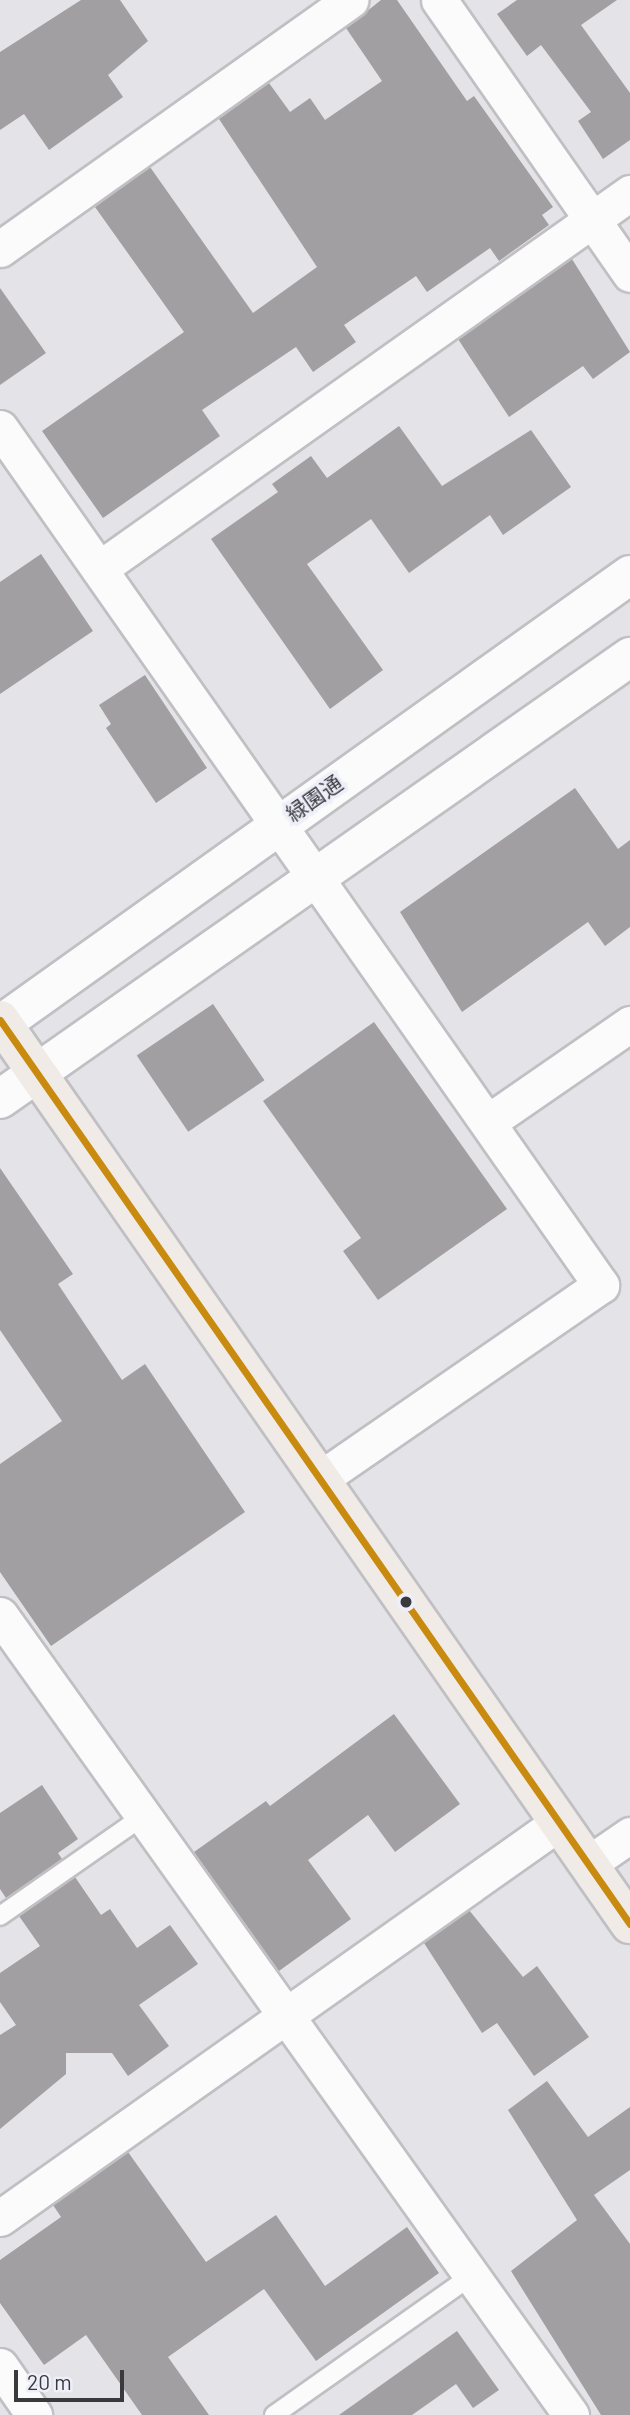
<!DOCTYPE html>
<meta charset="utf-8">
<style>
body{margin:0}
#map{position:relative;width:630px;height:2415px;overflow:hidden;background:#e3e3e8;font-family:Barlow,"Noto Sans JP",sans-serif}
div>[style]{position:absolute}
.building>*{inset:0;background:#a19fa2;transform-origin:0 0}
.roads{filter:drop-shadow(2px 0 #c0c0c4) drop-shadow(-2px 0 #c0c0c4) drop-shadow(0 2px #c0c0c4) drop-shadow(0 -2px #c0c0c4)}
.service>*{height:18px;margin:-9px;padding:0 9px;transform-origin:9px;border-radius:9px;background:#fbfbfc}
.minor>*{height:35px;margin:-17.5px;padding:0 17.5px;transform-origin:17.5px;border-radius:17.5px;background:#fbfbfc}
.tertiary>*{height:38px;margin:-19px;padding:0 19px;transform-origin:19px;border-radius:19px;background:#fbfbfc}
.trunk>*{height:38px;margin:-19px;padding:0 19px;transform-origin:19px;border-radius:19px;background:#f0ebe6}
.bus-1>*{height:7px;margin:-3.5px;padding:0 3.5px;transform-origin:3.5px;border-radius:3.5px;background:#c88b10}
.dots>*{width:19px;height:19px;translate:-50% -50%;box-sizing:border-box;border:4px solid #eeeff9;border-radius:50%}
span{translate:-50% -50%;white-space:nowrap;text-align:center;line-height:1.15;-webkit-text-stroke:7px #eeeff9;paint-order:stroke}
.street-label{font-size:21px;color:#393a3e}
.scale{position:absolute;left:14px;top:2370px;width:110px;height:32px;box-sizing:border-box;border:4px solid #393a3e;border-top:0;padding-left:9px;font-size:21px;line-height:24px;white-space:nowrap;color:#393a3e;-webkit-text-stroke:5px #eeeff9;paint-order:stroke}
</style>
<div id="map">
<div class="building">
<div style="clip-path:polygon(81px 0,120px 0,148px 41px,108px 75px,123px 97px,49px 150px,24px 114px,0 130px,0 52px)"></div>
<div style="clip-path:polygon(381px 0,397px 0,467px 101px,474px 96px,553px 207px,542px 215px,549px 225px,499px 261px,490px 248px,427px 292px,416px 276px,344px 325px,356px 342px,313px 372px,296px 347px,202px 410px,220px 436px,103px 518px,42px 431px,184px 332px,95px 207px,150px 167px,253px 313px,317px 267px,219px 119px,269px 83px,290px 112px,310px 98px,325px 120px,382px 81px,346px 28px)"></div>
<div style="clip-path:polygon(517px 0,617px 0,581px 25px,630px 93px,630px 140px,603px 159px,578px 121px,591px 112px,541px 45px,527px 56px,497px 14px)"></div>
<div style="clip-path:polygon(572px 259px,630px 352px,593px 379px,583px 366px,509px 417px,458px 339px)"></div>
<div style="clip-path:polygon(0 288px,46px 353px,0 385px)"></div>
<div style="clip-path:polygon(399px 426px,442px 486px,531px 430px,571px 487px,503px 535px,490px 515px,409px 573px,371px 519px,307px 564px,383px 670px,330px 709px,211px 539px,278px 492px,272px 484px,311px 456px,327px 478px)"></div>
<div style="clip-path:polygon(41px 554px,93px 631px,0 694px,0 582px)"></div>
<div style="clip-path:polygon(145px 675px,207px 768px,156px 803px,106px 728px,111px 724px,99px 705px)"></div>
<div style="clip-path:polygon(575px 788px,618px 849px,630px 840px,630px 927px,605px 946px,588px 922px,462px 1012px,400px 912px)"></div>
<div style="left:213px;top:1004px;width:92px;height:92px;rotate:56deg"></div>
<div style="clip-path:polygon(374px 1022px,507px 1209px,378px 1300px,343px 1251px,361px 1238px,263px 1101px)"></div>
<div style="clip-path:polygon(0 1168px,73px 1274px,58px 1284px,122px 1380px,145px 1364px,245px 1512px,51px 1646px,0 1572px,0 1464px,62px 1421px,0 1330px)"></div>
<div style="clip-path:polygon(394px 1714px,460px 1804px,395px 1852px,368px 1815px,308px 1860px,351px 1919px,279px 1971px,194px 1852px,266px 1801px,270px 1806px)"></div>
<div style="clip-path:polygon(42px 1785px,78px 1839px,58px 1853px,62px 1859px,6px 1898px,0 1889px,0 1813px)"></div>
<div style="clip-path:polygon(75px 1877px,101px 1915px,110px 1909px,137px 1948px,170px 1925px,198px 1964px,139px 2005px,169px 2046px,128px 2076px,112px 2053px,66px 2053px,66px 2074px,0 2129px,0 2035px,16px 2025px,0 2002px,0 1973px,40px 1946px,19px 1916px)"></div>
<div style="clip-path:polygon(469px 1910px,523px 1977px,537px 1966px,589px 2037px,534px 2076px,497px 2023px,482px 2033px,424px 1943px)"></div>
<div style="clip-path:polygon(547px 2081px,588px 2137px,630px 2107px,630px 2170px,594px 2195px,630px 2244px,630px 2415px,601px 2415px,511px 2271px,577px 2220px,508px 2110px)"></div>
<div style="clip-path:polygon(128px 2152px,206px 2262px,276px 2215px,325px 2286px,407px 2227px,439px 2273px,316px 2361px,264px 2289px,168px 2357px,209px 2415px,142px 2415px,86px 2335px,44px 2365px,0 2303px,0 2260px,61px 2217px,53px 2205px)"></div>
<div style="clip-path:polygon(457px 2331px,499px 2390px,473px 2408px,456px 2384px,412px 2415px,339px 2415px)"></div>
</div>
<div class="roads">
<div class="service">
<div style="left:0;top:1916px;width:177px;rotate:-34.9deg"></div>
<div style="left:274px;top:2415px;width:241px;rotate:-35.2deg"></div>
</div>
<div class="minor">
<div style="left:439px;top:0;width:334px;rotate:55.1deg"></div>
<div style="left:0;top:249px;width:430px;rotate:-35.4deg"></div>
<div style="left:0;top:428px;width:1047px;rotate:54.96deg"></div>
<div style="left:601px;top:1285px;width:341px;rotate:145.4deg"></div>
<div style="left:99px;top:569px;width:651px;rotate:-35.3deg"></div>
<div style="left:488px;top:1122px;width:173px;rotate:-34.6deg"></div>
<div style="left:0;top:1615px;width:983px;rotate:54.48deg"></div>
<div style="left:588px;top:1864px;width:51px;rotate:-34.6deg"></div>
<div style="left:0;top:2218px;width:684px;rotate:-35.29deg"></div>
<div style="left:0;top:2366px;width:60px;rotate:55.2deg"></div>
</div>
<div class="tertiary">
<div style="left:0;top:1025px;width:774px;rotate:-35.54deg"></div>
<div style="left:0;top:1099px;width:770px;rotate:-35.05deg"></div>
</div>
<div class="trunk">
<div style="left:0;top:1020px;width:1102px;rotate:55.13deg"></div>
</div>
</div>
<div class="bus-1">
<div style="left:0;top:1020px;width:1102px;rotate:55.13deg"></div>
</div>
<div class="dots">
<div style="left:406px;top:1602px;background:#393a3e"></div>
</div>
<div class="street-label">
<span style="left:314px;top:798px;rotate:-35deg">緑園通</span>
</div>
<div class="scale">20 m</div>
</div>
